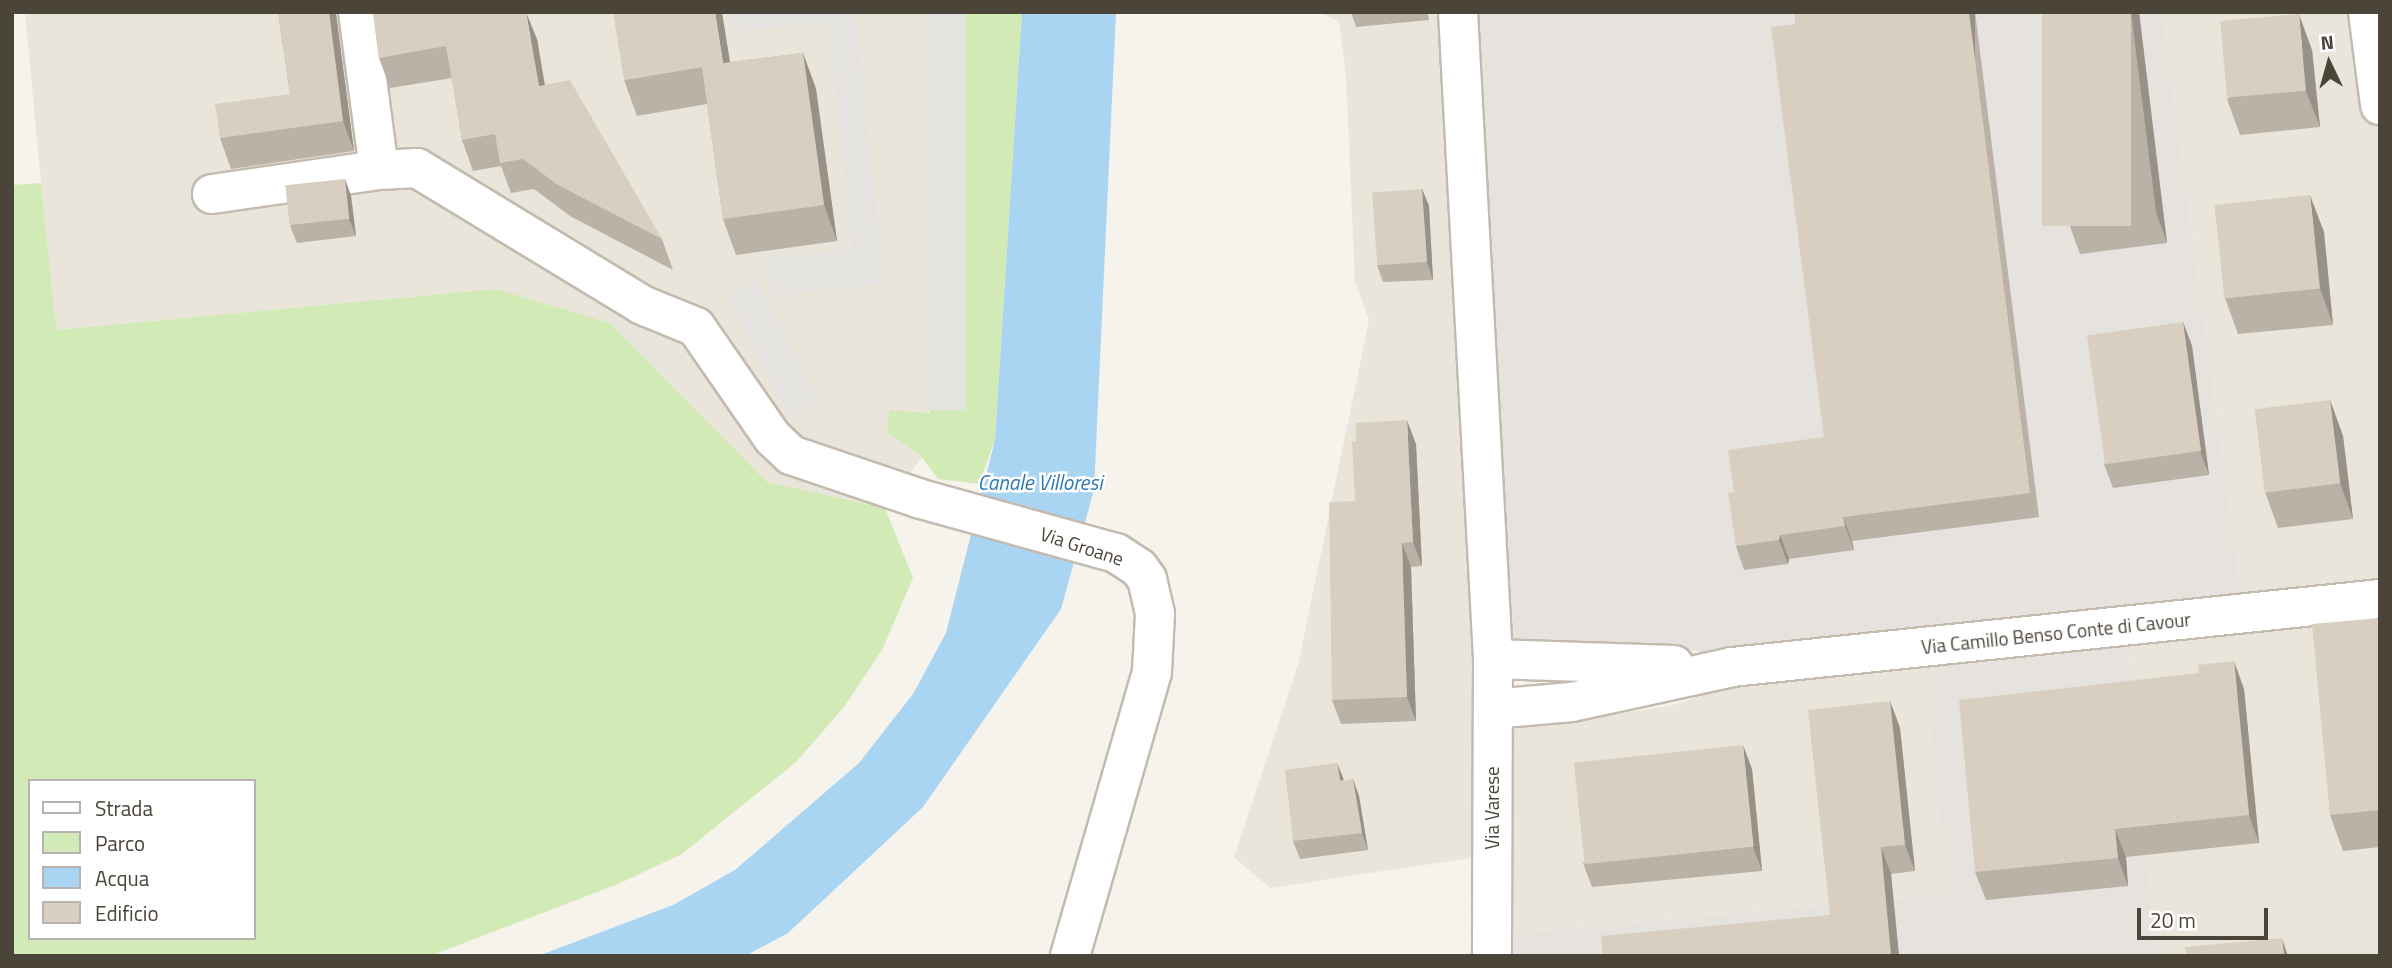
<!DOCTYPE html>
<style>
body{margin:0}
#map{position:relative;width:2392px;height:968px;overflow:hidden;background:#f6f3ec;font-family:"Titillium Web",sans-serif}
div>[style]{position:absolute}
.residential>*{inset:0;background:#eae5da}
.industrial>*{inset:0;background:#e6e2dd}
.green>*{inset:0;background:#d2eab5}
.parking>*{inset:0;background:#e5e3e0;transform-origin:0 0}
.water>*{inset:0;background:#a9d4f2}
.roads{filter:drop-shadow(2px 0 #c2bbae) drop-shadow(-2px 0 #c2bbae) drop-shadow(0 2px #c2bbae) drop-shadow(0 -2px #c2bbae)}
.minor>*{height:38px;margin:-19px;padding:0 19px;transform-origin:19px;border-radius:19px;background:#fff}
.wall>*{inset:0;background:#bab2a6}
.shaded-wall>*{inset:0;background:#979187;transform-origin:0 0}
.building>*{inset:0;background:#d8cfc1;transform-origin:0 0}
span{translate:-50% -50%;white-space:nowrap;text-align:center;line-height:1.15;-webkit-text-stroke:5px #fff;paint-order:stroke}
.street-label{font-size:19px;color:#4b4439}
.water-label{font-size:21px;color:#2e7ab2;font-style:italic}
.frame{position:absolute;inset:0;border:14px solid #4b4439;pointer-events:none}
.legend{position:absolute;left:28px;top:779px;width:228px;height:161px;box-sizing:border-box;background:#fff;border:2px solid #b7b4b0;margin:0;padding:9px 12px;list-style:none;font-size:21px;color:#4b4439}
.legend li{display:flex;align-items:center;gap:14px;height:35px}
.legend b{width:35px;border:2px solid #b7b4b0}
.north{position:absolute;left:2294px;top:28px;width:70px;height:70px;-webkit-text-stroke:5px #fff;paint-order:stroke;rotate:355deg;font-size:19px;font-weight:700;line-height:28px;text-align:center;color:#4b4439}
.north::after{content:'';display:block;margin:auto;width:24px;height:32px;background:#4b4439;clip-path:polygon(50% 0,100% 100%,50% 72%,0 100%)}
.scale{position:absolute;left:2137px;top:908px;width:131px;height:32px;box-sizing:border-box;border:4px solid #4b4439;border-top:0;padding-left:9px;font-size:21px;line-height:24px;white-space:nowrap;color:#4b4439;-webkit-text-stroke:5px #fff;paint-order:stroke}
</style>
<div id="map">
<div class="residential">
<div style="clip-path:polygon(25px 12px,965px 12px,928px 413px,889px 410px,887px 432px,922px 457px,885px 508px,767px 482px,610px 323px,496px 289px,55px 330px)"></div>
<div style="clip-path:polygon(1320px 12px,1449px 12px,1484px 856px,1270px 888px,1234px 857px,1298px 665px,1369px 320px,1355px 281px,1346px 76px,1339px 22px)"></div>
<div style="clip-path:polygon(2162px 12px,2380px 12px,2380px 594px,2243px 608px)"></div>
<div style="clip-path:polygon(2380px 616px,2380px 956px,2156px 956px,2127px 643px)"></div>
<div style="clip-path:polygon(1924px 663px,1949px 894px,1509px 934px,1510px 730px,1669px 706px,1744px 683px)"></div>
</div>
<div class="industrial">
<div style="clip-path:polygon(1473px 12px,2162px 12px,2243px 608px,1741px 660px,1690px 650px,1506px 656px)"></div>
<div style="clip-path:polygon(2127px 643px,2156px 956px,1509px 956px,1509px 934px,1948px 894px,1924px 663px)"></div>
</div>
<div class="green">
<div style="clip-path:polygon(965px 12px,1022px 12px,995px 440px,979px 484px,938px 479px,922px 457px,887px 432px,889px 410px,929px 413px)"></div>
<div style="clip-path:polygon(evenodd,41px 183px,56px 330px,496px 289px,610px 323px,767px 482px,885px 508px,913px 578px,882px 650px,844px 707px,796px 762px,682px 854px,618px 884px,430px 956px,12px 956px,12px 185px,41px 183px,30px 781px,254px 781px,254px 938px,30px 938px,30px 781px)"></div>
</div>
<div class="parking">
<div style="clip-path:polygon(730px 12px,855px 12px,884px 284px,772px 296px,767px 258px,852px 249px,829px 22px,732px 32px)"></div>
<div style="left:927px;top:12px;width:38px;height:398px"></div>
<div style="left:756px;top:278px;width:138px;height:33px;rotate:63deg"></div>
</div>
<div class="water">
<div style="clip-path:polygon(1022px 12px,1116px 12px,1094px 490px,1061px 609px,923px 807px,788px 933px,745px 956px,538px 956px,673px 905px,735px 870px,859px 763px,913px 694px,946px 633px,995px 440px)"></div>
</div>
<div class="roads">
<div class="minor">
<div style="left:358px;top:12px;width:159px;rotate:82.4deg"></div>
<div style="left:1458px;top:12px;width:648px;rotate:86.9deg"></div>
<div style="left:1493px;top:659px;width:297px;rotate:90.2deg"></div>
<div style="left:2368px;top:12px;width:94px;rotate:82.6deg"></div>
<div style="left:212px;top:194px;width:169px;rotate:-8.2deg"></div>
<div style="left:379px;top:170px;width:38px;rotate:-3deg"></div>
<div style="left:417px;top:168px;width:263px;rotate:31.3deg"></div>
<div style="left:642px;top:305px;width:58px;rotate:22.2deg"></div>
<div style="left:696px;top:327px;width:135px;rotate:55.3deg"></div>
<div style="left:773px;top:438px;width:25px;rotate:43deg"></div>
<div style="left:791px;top:455px;width:137px;rotate:18.7deg"></div>
<div style="left:921px;top:499px;width:202px;rotate:15.5deg"></div>
<div style="left:1116px;top:553px;width:27px;rotate:33deg"></div>
<div style="left:1139px;top:568px;width:14px;rotate:54deg"></div>
<div style="left:1147px;top:579px;width:36px;rotate:77deg"></div>
<div style="left:1155px;top:614px;width:58px;rotate:93deg"></div>
<div style="left:1152px;top:672px;width:296px;rotate:106.1deg"></div>
<div style="left:1493px;top:659px;width:181px;rotate:1.9deg"></div>
<div style="left:1493px;top:709px;width:79px;rotate:-5.1deg"></div>
<div style="left:1572px;top:702px;width:164px;rotate:-12.3deg"></div>
<div style="left:1732px;top:667px;width:652px;rotate:-5.99deg"></div>
</div>
</div>
<div class="wall">
<div style="clip-path:polygon(278px 12px,337px 12px,336px 14px,354px 151px,231px 169px,220px 138px,290px 94px)"></div>
<div style="clip-path:polygon(373px 12px,537px 39px,545px 85px,662px 239px,673px 270px,570px 216px,534px 189px,511px 193px,501px 166px,473px 171px,462px 140px,452px 78px,390px 88px,379px 58px)"></div>
<div style="clip-path:polygon(1351px 12px,1428px 12px,1429px 20px,1356px 27px)"></div>
<div style="clip-path:polygon(1795px 12px,1975px 12px,2039px 517px,1852px 541px,1854px 550px,1789px 559px,1788px 564px,1744px 570px,1736px 546px,1734px 492px,1824px 437px)"></div>
<div style="clip-path:polygon(2042px 12px,2139px 12px,2167px 243px,2080px 254px,2069px 224px)"></div>
<div style="clip-path:polygon(2312px 50px,2320px 127px,2240px 135px,2227px 99px)"></div>
<div style="clip-path:polygon(803px 53px,816px 89px,837px 241px,736px 255px,723px 219px,707px 104px,637px 116px,624px 80px,730px 62px)"></div>
<div style="clip-path:polygon(345px 179px,351px 196px,356px 236px,297px 243px,290px 226px)"></div>
<div style="clip-path:polygon(1422px 189px,1429px 206px,1433px 280px,1383px 282px,1377px 265px)"></div>
<div style="clip-path:polygon(2324px 232px,2333px 325px,2238px 334px,2225px 298px)"></div>
<div style="clip-path:polygon(2183px 322px,2192px 346px,2209px 475px,2113px 488px,2104px 464px)"></div>
<div style="clip-path:polygon(2330px 400px,2343px 436px,2353px 519px,2278px 528px,2265px 492px)"></div>
<div style="clip-path:polygon(1356px 442px,1416px 444px,1422px 566px,1411px 567px,1416px 721px,1341px 724px,1332px 700px,1355px 501px)"></div>
<div style="clip-path:polygon(2380px 618px,2380px 847px,2343px 851px,2330px 815px)"></div>
<div style="clip-path:polygon(2244px 689px,2259px 843px,2126px 857px,2128px 886px,1986px 900px,1975px 872px)"></div>
<div style="clip-path:polygon(1890px 701px,1900px 728px,1915px 871px,1891px 874px,1899px 956px,1603px 956px,1830px 915px)"></div>
<div style="clip-path:polygon(1752px 769px,1762px 871px,1592px 887px,1583px 863px)"></div>
<div style="clip-path:polygon(1353px 779px,1359px 796px,1368px 850px,1300px 859px,1293px 841px)"></div>
</div>
<div class="shaded-wall">
<div style="clip-path:polygon(329px 12px,337px 12px,336px 14px,354px 151px,343px 121px)"></div>
<div style="clip-path:polygon(526px 12px,537px 39px,550px 117px,539px 86px)"></div>
<div style="clip-path:polygon(715px 12px,722px 12px,736px 99px,723px 63px)"></div>
<div style="left:1969px;top:12px;width:6px;height:485px"></div>
<div style="clip-path:polygon(2131px 12px,2139px 12px,2167px 243px,2156px 212px)"></div>
<div style="clip-path:polygon(2299px 14px,2312px 50px,2320px 127px,2306px 91px)"></div>
<div style="clip-path:polygon(803px 53px,816px 89px,837px 241px,824px 205px)"></div>
<div style="clip-path:polygon(345px 179px,351px 196px,356px 236px,349px 219px)"></div>
<div style="clip-path:polygon(1422px 189px,1429px 206px,1433px 280px,1427px 262px)"></div>
<div style="clip-path:polygon(2310px 195px,2324px 232px,2333px 325px,2320px 288px)"></div>
<div style="clip-path:polygon(2183px 322px,2192px 346px,2209px 475px,2200px 451px)"></div>
<div style="clip-path:polygon(2330px 400px,2343px 436px,2353px 519px,2340px 483px)"></div>
<div style="clip-path:polygon(1407px 420px,1416px 444px,1422px 566px,1413px 542px)"></div>
<div style="clip-path:polygon(1843px 517px,1852px 541px,1854px 550px,1845px 526px)"></div>
<div style="clip-path:polygon(1780px 535px,1789px 559px,1788px 564px,1779px 540px)"></div>
<div style="clip-path:polygon(1402px 543px,1411px 567px,1416px 721px,1407px 697px)"></div>
<div style="clip-path:polygon(2234px 661px,2244px 689px,2259px 843px,2249px 815px)"></div>
<div style="clip-path:polygon(1890px 701px,1900px 728px,1915px 871px,1905px 845px)"></div>
<div style="clip-path:polygon(1743px 745px,1752px 769px,1762px 871px,1753px 847px)"></div>
<div style="clip-path:polygon(1337px 763px,1344px 780px,1340px 781px)"></div>
<div style="clip-path:polygon(1353px 779px,1359px 796px,1368px 850px,1362px 833px)"></div>
<div style="clip-path:polygon(2115px 829px,2126px 857px,2128px 886px,2118px 858px)"></div>
<div style="clip-path:polygon(1881px 847px,1891px 874px,1899px 956px,1891px 956px)"></div>
<div style="clip-path:polygon(2282px 938px,2288px 956px,2284px 956px)"></div>
</div>
<div class="building">
<div style="clip-path:polygon(278px 12px,329px 12px,343px 121px,220px 138px,215px 104px,290px 94px)"></div>
<div style="clip-path:polygon(373px 12px,526px 12px,539px 86px,570px 80px,662px 239px,558px 185px,523px 159px,500px 163px,495px 134px,462px 140px,446px 46px,379px 58px)"></div>
<div style="clip-path:polygon(613px 12px,715px 12px,723px 63px,716px 64px,803px 53px,824px 205px,723px 219px,702px 67px,624px 80px)"></div>
<div style="clip-path:polygon(1795px 12px,1969px 12px,2030px 493px,1843px 517px,1845px 526px,1780px 535px,1779px 540px,1736px 546px,1728px 493px,1734px 492px,1728px 450px,1824px 437px,1771px 27px,1796px 24px)"></div>
<div style="left:2042px;top:12px;width:89px;height:214px"></div>
<div style="left:2299px;top:14px;width:77px;height:79px;rotate:85deg"></div>
<div style="left:345px;top:179px;width:40px;height:60px;rotate:84deg"></div>
<div style="left:1422px;top:189px;width:73px;height:50px;rotate:86deg"></div>
<div style="left:2310px;top:195px;width:94px;height:96px;rotate:84deg"></div>
<div style="left:2183px;top:322px;width:130px;height:97px;rotate:82deg"></div>
<div style="left:2330px;top:400px;width:84px;height:76px;rotate:83deg"></div>
<div style="clip-path:polygon(1407px 420px,1413px 542px,1402px 543px,1407px 697px,1332px 700px,1329px 502px,1355px 501px,1352px 441px,1356px 442px,1356px 423px)"></div>
<div style="clip-path:polygon(2380px 618px,2380px 810px,2330px 815px,2312px 624px)"></div>
<div style="clip-path:polygon(2234px 661px,2249px 815px,2115px 829px,2118px 858px,1975px 872px,1959px 700px,2199px 673px,2198px 665px)"></div>
<div style="clip-path:polygon(1890px 701px,1905px 845px,1881px 847px,1891px 956px,1603px 956px,1601px 936px,1830px 915px,1808px 710px)"></div>
<div style="left:1743px;top:745px;width:102px;height:170px;rotate:84deg"></div>
<div style="clip-path:polygon(1337px 763px,1340px 781px,1353px 779px,1362px 833px,1293px 841px,1285px 770px)"></div>
<div style="clip-path:polygon(2282px 938px,2284px 956px,2186px 956px,2185px 947px)"></div>
</div>
<div class="street-label">
<span style="left:1082px;top:546px;rotate:18deg">Via Groane</span>
<span style="left:2056px;top:633px;rotate:-6deg">Via Camillo Benso Conte di Cavour</span>
<span style="left:1492px;top:808px;rotate:-90deg">Via Varese</span>
</div>
<div class="water-label">
<span style="left:1040px;top:482px">Canale Villoresi</span>
</div>
<div class="frame"></div>
<ul class="legend">
<li><b style="height:9px;background:#fff"></b>Strada</li>
<li><b style="height:19px;background:#d2eab5"></b>Parco</li>
<li><b style="height:19px;background:#a9d4f2"></b>Acqua</li>
<li><b style="height:19px;background:#d8cfc1"></b>Edificio</li>
</ul>
<div class="north">N</div>
<div class="scale">20 m</div>
</div>
